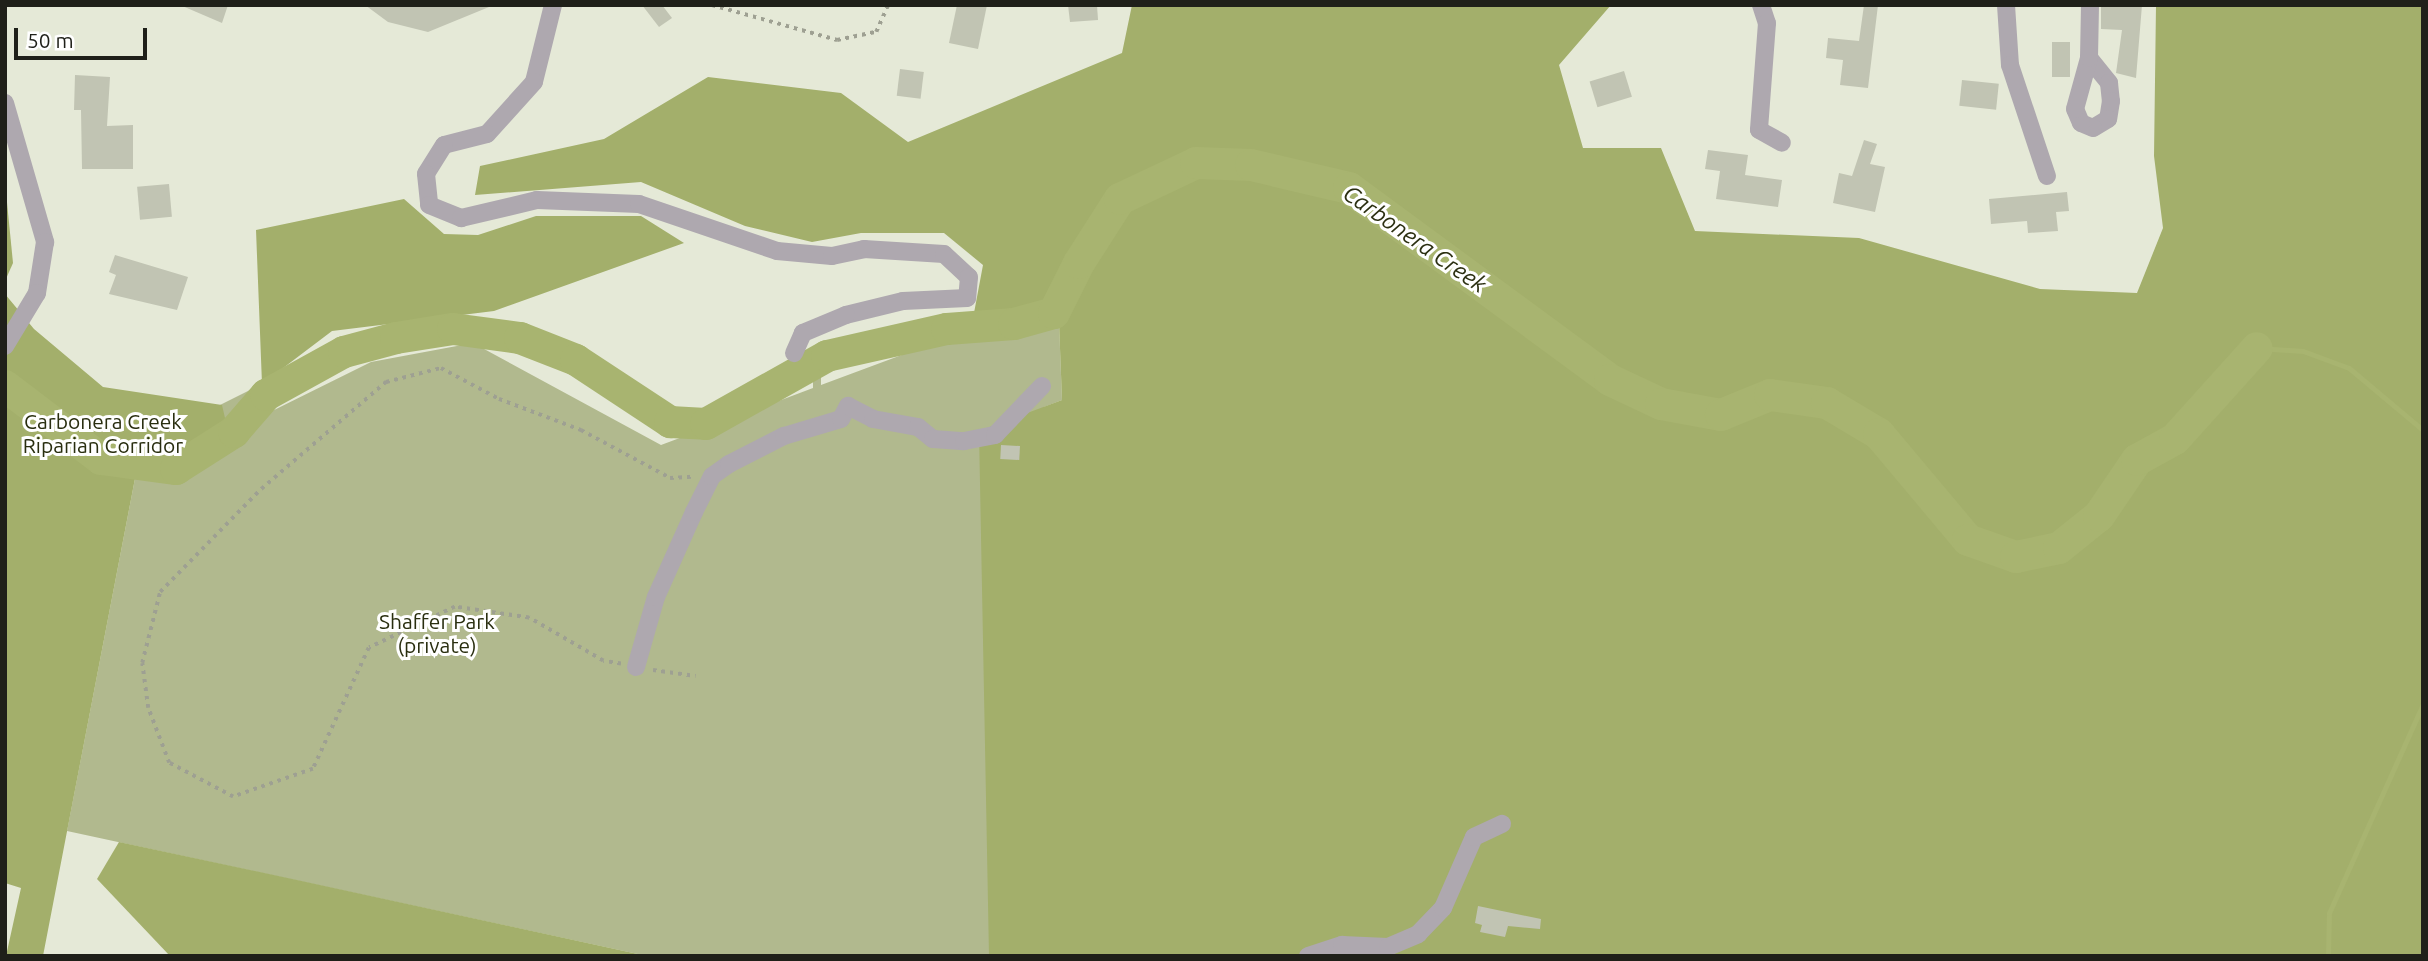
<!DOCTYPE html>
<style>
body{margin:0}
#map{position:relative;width:2428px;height:961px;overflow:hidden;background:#e5e9d7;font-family:Ubuntu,sans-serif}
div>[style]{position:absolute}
.green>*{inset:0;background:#b1b98e}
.forest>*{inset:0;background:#a3af6b}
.stream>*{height:5px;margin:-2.5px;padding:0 2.5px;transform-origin:2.5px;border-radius:2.5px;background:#a8b470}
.river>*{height:32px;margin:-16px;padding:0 16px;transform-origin:16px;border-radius:16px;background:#a8b470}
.building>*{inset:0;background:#c1c4b3;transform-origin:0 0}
.path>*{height:3.5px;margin-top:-1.75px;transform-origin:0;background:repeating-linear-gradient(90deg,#9ea092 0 3.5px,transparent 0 8.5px)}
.minor>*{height:18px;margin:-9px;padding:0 9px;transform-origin:9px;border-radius:9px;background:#aea8af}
span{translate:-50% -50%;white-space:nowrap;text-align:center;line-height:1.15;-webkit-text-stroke:6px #fff;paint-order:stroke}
.park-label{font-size:21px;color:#292e0f}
.water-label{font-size:23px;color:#2c3012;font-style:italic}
.frame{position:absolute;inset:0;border:7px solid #1f2019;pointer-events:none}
.scale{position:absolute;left:14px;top:28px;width:133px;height:32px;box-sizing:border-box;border:4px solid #1f2019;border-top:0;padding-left:9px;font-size:21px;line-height:24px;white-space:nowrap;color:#1f2019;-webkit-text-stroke:5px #fff;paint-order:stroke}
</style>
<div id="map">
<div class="green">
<div style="clip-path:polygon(1058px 297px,1062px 400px,1044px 407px,1041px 420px,990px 956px,647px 956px,67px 831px,138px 463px,113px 413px,178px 426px,262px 384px,264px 415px,371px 362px,473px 343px,661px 445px,813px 388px,813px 377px,821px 372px,821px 385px)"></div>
</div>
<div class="forest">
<div style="clip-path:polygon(1132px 5px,1611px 5px,1559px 65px,1583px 148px,1661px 148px,1695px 231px,1859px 238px,2040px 289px,2137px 293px,2163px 228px,2154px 156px,2156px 5px,2423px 5px,2423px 956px,989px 956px,979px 431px,1062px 400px,1058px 297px,971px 329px,983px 265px,944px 233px,861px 233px,812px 242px,745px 226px,641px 182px,475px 195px,480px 166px,604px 139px,708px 77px,841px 93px,908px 142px,1122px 53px)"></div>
<div style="clip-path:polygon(5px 182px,13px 263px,5px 281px)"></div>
<div style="clip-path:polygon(404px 199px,444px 234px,478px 235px,536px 216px,641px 216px,684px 243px,494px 311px,332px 331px,262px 384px,256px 230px)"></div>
<div style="clip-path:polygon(5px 294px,34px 329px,103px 387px,222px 405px,228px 431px,153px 465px,138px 463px,43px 956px,6px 956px,21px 888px,5px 883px)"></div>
<div style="clip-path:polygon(119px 842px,297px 880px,647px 956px,170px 956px,97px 879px)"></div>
</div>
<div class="stream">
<div style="left:2257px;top:348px;width:46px;rotate:3.7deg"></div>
<div style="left:2303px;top:351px;width:49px;rotate:20.3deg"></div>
<div style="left:2349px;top:368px;width:97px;rotate:40deg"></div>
<div style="left:2328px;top:956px;width:43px;rotate:-88.7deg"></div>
<div style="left:2329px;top:913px;width:229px;rotate:-65.8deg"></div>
</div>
<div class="river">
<div style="left:5px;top:386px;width:121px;rotate:37.2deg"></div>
<div style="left:101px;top:459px;width:76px;rotate:7.6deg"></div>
<div style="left:176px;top:469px;width:69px;rotate:-32.5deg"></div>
<div style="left:234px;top:432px;width:49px;rotate:-49.1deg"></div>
<div style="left:266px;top:395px;width:89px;rotate:-28.9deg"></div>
<div style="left:344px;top:352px;width:54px;rotate:-15.1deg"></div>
<div style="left:396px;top:338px;width:58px;rotate:-9deg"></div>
<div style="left:453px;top:329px;width:68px;rotate:7.7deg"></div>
<div style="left:520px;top:338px;width:60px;rotate:21.4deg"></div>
<div style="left:576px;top:360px;width:113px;rotate:33.4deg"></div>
<div style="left:670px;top:422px;width:36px;rotate:3deg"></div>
<div style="left:706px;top:424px;width:139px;rotate:-29.3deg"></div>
<div style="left:827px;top:356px;width:123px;rotate:-12.7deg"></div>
<div style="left:947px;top:329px;width:67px;rotate:-4.3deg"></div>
<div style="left:1014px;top:324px;width:41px;rotate:-15.4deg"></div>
<div style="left:1054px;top:313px;width:56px;rotate:-63.4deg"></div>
<div style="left:1079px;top:263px;width:76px;rotate:-57.4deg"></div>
<div style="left:1120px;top:199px;width:84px;rotate:-25.3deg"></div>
<div style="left:1196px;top:163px;width:55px;rotate:2.1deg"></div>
<div style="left:1251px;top:165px;width:101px;rotate:13.2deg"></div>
<div style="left:1349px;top:188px;width:324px;rotate:36.3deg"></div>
<div style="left:1610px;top:380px;width:56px;rotate:25.2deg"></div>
<div style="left:1661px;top:404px;width:61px;rotate:10.4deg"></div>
<div style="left:1721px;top:415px;width:53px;rotate:-22.2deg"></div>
<div style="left:1770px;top:395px;width:58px;rotate:8deg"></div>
<div style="left:1827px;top:403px;width:61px;rotate:30.8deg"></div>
<div style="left:1879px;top:434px;width:138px;rotate:50deg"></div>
<div style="left:1968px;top:540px;width:51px;rotate:19.5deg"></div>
<div style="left:2016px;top:557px;width:44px;rotate:-11.8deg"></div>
<div style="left:2059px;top:548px;width:51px;rotate:-38.7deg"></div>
<div style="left:2099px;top:516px;width:68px;rotate:-55.8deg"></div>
<div style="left:2137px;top:460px;width:43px;rotate:-28.9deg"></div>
<div style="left:2175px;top:439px;width:122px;rotate:-48deg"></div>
</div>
<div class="building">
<div style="clip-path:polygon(180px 5px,228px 5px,222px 23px)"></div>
<div style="clip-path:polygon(365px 5px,489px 5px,489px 7px,428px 32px,388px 22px)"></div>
<div style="clip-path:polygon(642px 5px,662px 5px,672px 18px,659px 27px)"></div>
<div style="clip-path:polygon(957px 5px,987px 5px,978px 49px,949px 43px)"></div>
<div style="clip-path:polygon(1068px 5px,1097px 5px,1098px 20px,1070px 22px)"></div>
<div style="clip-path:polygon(1864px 5px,1878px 5px,1868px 88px,1840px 85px,1843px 60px,1826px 58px,1828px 38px,1859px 41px)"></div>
<div style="clip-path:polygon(2101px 5px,2142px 5px,2136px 78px,2116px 73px,2122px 30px,2101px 29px)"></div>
<div style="left:2052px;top:42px;width:18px;height:35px"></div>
<div style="left:900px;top:69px;width:24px;height:27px;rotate:7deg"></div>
<div style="left:1624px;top:71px;width:27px;height:36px;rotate:73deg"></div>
<div style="clip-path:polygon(75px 75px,110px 77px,107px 126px,133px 125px,133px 169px,82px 169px,81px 110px,74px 110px)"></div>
<div style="left:1962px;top:80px;width:37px;height:26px;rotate:6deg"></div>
<div style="clip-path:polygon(1864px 140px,1877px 144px,1870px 164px,1885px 167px,1875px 212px,1833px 203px,1839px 173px,1852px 176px)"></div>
<div style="clip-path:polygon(1708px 150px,1748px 155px,1745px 175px,1782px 180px,1778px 207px,1716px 199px,1720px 171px,1705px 169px)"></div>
<div style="left:169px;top:184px;width:33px;height:32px;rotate:85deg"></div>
<div style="clip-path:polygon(2067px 192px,2069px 211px,2056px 212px,2058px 231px,2028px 233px,2027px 221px,1991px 224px,1989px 199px)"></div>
<div style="clip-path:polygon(115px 255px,188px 277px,177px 310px,109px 294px,116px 275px,109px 272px)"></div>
<div style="left:1001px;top:445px;width:19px;height:14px;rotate:3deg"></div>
<div style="clip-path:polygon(1478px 906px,1541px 919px,1540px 929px,1508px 926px,1505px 937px,1480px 932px,1482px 925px,1475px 923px)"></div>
</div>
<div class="path">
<div style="left:712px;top:5px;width:130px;rotate:15.6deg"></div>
<div style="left:837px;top:40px;width:40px;rotate:-12deg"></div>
<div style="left:876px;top:32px;width:30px;rotate:-66deg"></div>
<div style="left:621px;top:664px;width:18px;rotate:-171deg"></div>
<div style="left:603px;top:661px;width:86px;rotate:-149.8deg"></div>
<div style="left:529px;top:618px;width:75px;rotate:-171.5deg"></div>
<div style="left:455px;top:607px;width:95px;rotate:154.5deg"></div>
<div style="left:369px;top:648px;width:133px;rotate:114.8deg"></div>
<div style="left:313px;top:769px;width:85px;rotate:160.7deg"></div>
<div style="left:233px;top:797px;width:72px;rotate:-152deg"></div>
<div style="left:169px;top:763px;width:59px;rotate:-110.9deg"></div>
<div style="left:148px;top:708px;width:45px;rotate:-97.6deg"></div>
<div style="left:142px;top:663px;width:73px;rotate:-75.8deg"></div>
<div style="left:160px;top:592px;width:144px;rotate:-45.6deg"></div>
<div style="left:261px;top:489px;width:165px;rotate:-40.6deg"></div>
<div style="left:386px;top:382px;width:57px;rotate:-14.3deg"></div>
<div style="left:441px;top:368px;width:66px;rotate:28.1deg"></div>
<div style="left:499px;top:399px;width:88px;rotate:20.7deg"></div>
<div style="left:581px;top:430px;width:101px;rotate:28.3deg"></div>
<div style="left:670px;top:478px;width:22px;rotate:-3deg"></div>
<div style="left:653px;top:670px;width:43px;rotate:7.9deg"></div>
</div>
<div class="minor">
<div style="left:553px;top:5px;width:79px;rotate:103.9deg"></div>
<div style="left:534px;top:82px;width:70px;rotate:132.1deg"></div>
<div style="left:487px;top:134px;width:44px;rotate:165.7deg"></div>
<div style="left:444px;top:145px;width:34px;rotate:122deg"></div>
<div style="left:426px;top:174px;width:31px;rotate:84deg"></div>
<div style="left:429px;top:205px;width:35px;rotate:22deg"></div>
<div style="left:461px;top:218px;width:78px;rotate:-13.3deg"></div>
<div style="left:537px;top:200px;width:102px;rotate:2.2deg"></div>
<div style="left:639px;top:204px;width:146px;rotate:18.8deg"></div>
<div style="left:777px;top:251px;width:55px;rotate:5.2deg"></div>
<div style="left:832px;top:256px;width:33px;rotate:-12deg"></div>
<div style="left:864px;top:249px;width:80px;rotate:3.6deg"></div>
<div style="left:944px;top:254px;width:34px;rotate:43deg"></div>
<div style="left:969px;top:277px;width:21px;rotate:95deg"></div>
<div style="left:967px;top:298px;width:64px;rotate:177.3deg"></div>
<div style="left:903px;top:301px;width:59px;rotate:166.2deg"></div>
<div style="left:846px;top:315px;width:47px;rotate:157.3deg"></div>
<div style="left:803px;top:333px;width:22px;rotate:114deg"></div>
<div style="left:1761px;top:5px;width:19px;rotate:72deg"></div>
<div style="left:1767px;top:23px;width:107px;rotate:94.3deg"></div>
<div style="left:1759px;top:130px;width:26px;rotate:29deg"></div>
<div style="left:2006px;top:5px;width:60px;rotate:86.2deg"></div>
<div style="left:2010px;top:65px;width:117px;rotate:71.6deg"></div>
<div style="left:2089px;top:58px;width:32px;rotate:51deg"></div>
<div style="left:2109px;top:83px;width:18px;rotate:84deg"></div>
<div style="left:2111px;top:101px;width:18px;rotate:99deg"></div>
<div style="left:2108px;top:119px;width:17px;rotate:149deg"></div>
<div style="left:2093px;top:128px;width:13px;rotate:-157deg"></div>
<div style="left:2081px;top:123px;width:15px;rotate:-113deg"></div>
<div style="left:2075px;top:109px;width:53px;rotate:-74.6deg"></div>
<div style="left:2089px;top:58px;width:53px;rotate:-88.9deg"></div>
<div style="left:5px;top:103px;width:145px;rotate:73.9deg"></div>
<div style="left:45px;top:242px;width:52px;rotate:98.9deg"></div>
<div style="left:37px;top:293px;width:62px;rotate:121.1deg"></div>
<div style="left:636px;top:667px;width:73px;rotate:-74.1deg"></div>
<div style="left:656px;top:597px;width:93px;rotate:-65.9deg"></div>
<div style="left:694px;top:512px;width:40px;rotate:-63.4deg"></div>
<div style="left:712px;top:476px;width:21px;rotate:-35deg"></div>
<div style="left:729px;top:464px;width:62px;rotate:-27deg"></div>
<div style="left:784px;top:436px;width:59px;rotate:-16.6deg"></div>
<div style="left:841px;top:419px;width:15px;rotate:-62deg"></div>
<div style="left:848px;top:406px;width:28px;rotate:27deg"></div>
<div style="left:873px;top:419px;width:46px;rotate:10.1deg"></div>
<div style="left:918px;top:427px;width:19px;rotate:39deg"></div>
<div style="left:933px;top:439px;width:31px;rotate:4deg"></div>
<div style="left:964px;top:441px;width:32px;rotate:-11deg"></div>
<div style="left:995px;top:435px;width:68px;rotate:-46.2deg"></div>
<div style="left:1308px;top:956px;width:36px;rotate:-18deg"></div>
<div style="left:1342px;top:945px;width:46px;rotate:2.5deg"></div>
<div style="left:1388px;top:947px;width:33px;rotate:-23deg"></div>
<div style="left:1418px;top:934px;width:36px;rotate:-46deg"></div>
<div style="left:1443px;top:908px;width:77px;rotate:-66.4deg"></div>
<div style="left:1474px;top:837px;width:31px;rotate:-25deg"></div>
</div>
<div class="park-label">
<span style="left:103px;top:433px">Carbonera Creek<br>Riparian Corridor</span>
<span style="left:437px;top:633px">Shaffer Park<br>(private)</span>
</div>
<div class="water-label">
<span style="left:1415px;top:239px;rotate:35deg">Carbonera Creek</span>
</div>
<div class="frame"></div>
<div class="scale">50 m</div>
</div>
